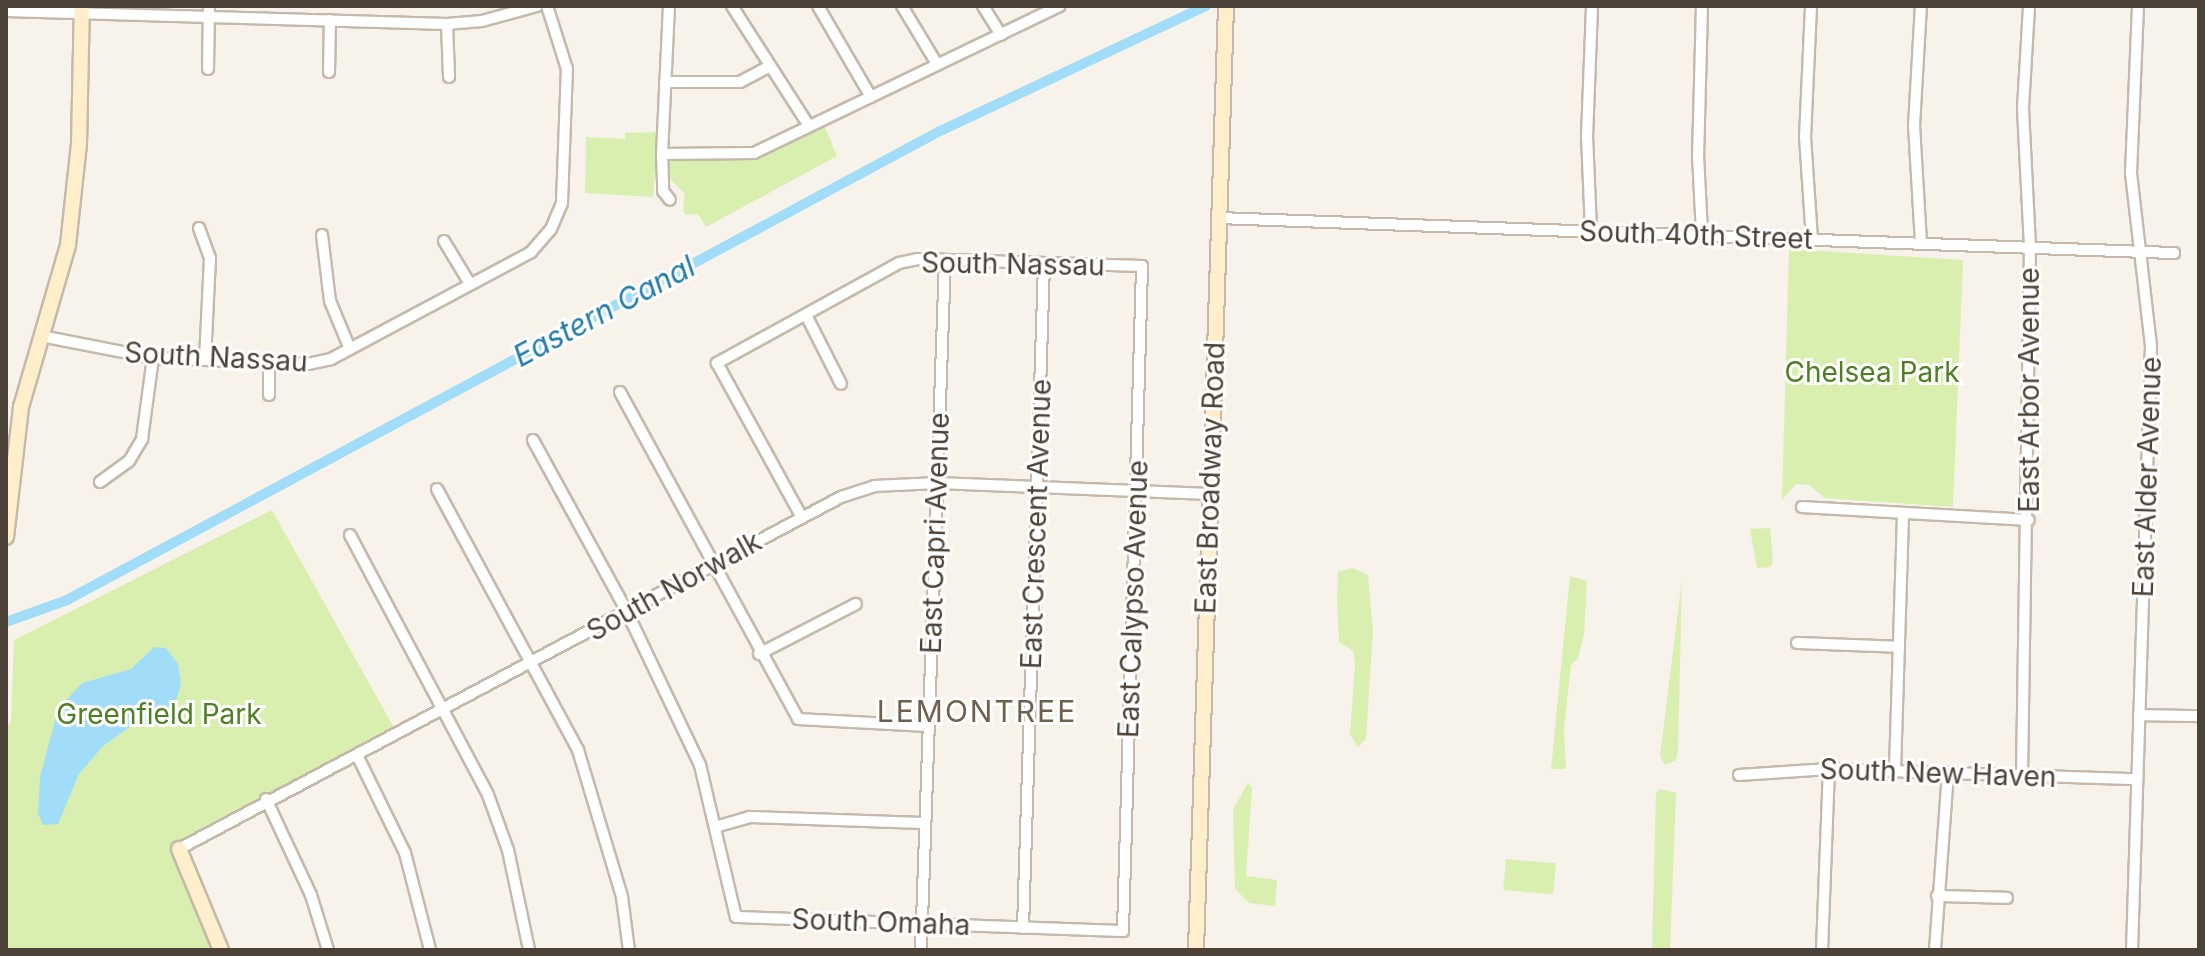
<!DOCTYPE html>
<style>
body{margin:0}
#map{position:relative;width:2205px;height:956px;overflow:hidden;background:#f7f2ea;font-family:Inter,sans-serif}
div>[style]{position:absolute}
.green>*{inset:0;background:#d8efaf;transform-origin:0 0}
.water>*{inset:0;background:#a1ddf9}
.canal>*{height:10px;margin:-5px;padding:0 5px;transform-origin:5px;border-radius:5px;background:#a1ddf9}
.roads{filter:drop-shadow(2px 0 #c4b9ab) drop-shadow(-2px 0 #c4b9ab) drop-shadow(0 2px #c4b9ab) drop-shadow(0 -2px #c4b9ab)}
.street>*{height:10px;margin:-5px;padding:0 5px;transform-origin:5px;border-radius:5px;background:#fff}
.secondary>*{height:14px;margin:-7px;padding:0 7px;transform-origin:7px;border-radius:7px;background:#fec}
span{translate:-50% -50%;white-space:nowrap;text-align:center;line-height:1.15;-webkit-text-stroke:6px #fff;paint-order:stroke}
.street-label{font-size:28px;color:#4c4237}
.park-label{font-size:28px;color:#4e8021}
.water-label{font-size:30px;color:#1f7cab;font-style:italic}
.neighbourhood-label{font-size:30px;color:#705f4d;letter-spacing:2px}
.frame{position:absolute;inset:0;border:8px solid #4c4237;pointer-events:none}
</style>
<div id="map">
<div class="green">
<div style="clip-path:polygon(824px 125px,837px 156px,706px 227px,698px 214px,686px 215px,683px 210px,685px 194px,670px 179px,669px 160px,737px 160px,763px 155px)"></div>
<div style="clip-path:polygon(658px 132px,653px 197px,585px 193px,586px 137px,625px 139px,625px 133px)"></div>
<div style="clip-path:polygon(1789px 249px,1963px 260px,1953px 507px,1825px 498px,1809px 485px,1796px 484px,1782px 500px)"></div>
<div style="clip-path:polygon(272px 510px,397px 733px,179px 849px,221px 950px,6px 950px,6px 730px,11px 722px,14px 640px)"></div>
<div style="clip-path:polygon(1770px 528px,1773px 562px,1770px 567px,1757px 568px,1750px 529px)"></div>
<div style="clip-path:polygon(1352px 568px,1368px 575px,1373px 631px,1366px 739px,1358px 747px,1350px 735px,1355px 664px,1353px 651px,1339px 642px,1337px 599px,1338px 572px)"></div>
<div style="clip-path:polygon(1570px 576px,1587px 581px,1584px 634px,1578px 658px,1571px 665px,1564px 729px,1566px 769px,1551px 769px)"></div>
<div style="clip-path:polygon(1682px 579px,1678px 750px,1676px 760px,1665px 765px,1660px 756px)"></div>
<div style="clip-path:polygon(1248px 783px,1252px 788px,1246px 876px,1277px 880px,1275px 906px,1249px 903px,1235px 889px,1233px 810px)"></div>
<div style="clip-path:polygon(1660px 789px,1676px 793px,1670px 950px,1652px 950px,1656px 793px)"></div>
<div style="left:1506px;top:859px;width:50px;height:31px;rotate:5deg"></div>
</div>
<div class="water">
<div style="clip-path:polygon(154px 647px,166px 648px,178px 664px,181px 684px,175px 704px,161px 717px,130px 727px,103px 746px,79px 774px,58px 824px,43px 825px,38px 813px,40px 777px,58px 709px,82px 683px,131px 669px)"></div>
</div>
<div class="canal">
<div style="left:6px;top:622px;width:65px;rotate:-19.8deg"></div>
<div style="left:67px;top:600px;width:989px;rotate:-28.25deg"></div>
<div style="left:938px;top:132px;width:296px;rotate:-25.2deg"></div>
</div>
<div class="roads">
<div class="street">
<div style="left:669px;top:6px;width:148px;rotate:92.7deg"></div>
<div style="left:662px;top:154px;width:37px;rotate:88deg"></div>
<div style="left:663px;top:191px;width:11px;rotate:52deg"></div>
<div style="left:732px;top:6px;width:143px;rotate:57.3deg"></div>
<div style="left:818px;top:6px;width:105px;rotate:59.8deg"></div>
<div style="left:902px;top:6px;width:68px;rotate:58.9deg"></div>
<div style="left:983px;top:6px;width:34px;rotate:58deg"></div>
<div style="left:1702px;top:6px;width:149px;rotate:91.5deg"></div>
<div style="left:1698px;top:155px;width:80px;rotate:87.1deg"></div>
<div style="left:1811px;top:6px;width:131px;rotate:92.6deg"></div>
<div style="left:1805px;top:137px;width:102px;rotate:86.1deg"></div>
<div style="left:6px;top:11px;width:441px;rotate:1.7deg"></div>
<div style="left:447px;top:24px;width:35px;rotate:-5deg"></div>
<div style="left:482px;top:21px;width:57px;rotate:-15.3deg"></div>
<div style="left:447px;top:24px;width:53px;rotate:87.8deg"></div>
<div style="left:208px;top:69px;width:63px;rotate:-89.1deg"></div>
<div style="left:329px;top:72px;width:52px;rotate:-88.9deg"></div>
<div style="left:665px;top:82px;width:75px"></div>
<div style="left:740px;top:82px;width:32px;rotate:-28deg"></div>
<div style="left:662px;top:154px;width:92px;rotate:-0.6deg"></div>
<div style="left:754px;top:153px;width:339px;rotate:-25.7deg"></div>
<div style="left:1218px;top:218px;width:957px;rotate:2.1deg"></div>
<div style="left:199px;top:228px;width:32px;rotate:70deg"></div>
<div style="left:210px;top:258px;width:102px;rotate:92.8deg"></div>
<div style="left:1591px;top:231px;width:94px;rotate:-92.4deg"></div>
<div style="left:1587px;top:137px;width:131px;rotate:-87.8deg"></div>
<div style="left:322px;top:235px;width:66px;rotate:83.1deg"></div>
<div style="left:330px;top:301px;width:52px;rotate:67.4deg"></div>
<div style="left:444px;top:241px;width:50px;rotate:58.8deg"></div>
<div style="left:1921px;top:243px;width:117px;rotate:-93.4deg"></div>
<div style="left:1914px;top:126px;width:120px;rotate:-86.7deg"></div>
<div style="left:806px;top:315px;width:77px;rotate:63.1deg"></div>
<div style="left:41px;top:336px;width:114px;rotate:11.1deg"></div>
<div style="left:153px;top:358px;width:155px;rotate:2.2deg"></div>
<div style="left:308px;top:364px;width:24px;rotate:-12deg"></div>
<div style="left:331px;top:359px;width:227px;rotate:-28.1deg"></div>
<div style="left:531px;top:252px;width:30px;rotate:-49deg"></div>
<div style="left:551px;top:229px;width:28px;rotate:-67deg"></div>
<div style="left:562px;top:203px;width:134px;rotate:-87.9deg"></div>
<div style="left:567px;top:69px;width:66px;rotate:-107.6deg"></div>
<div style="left:269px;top:363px;width:32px;rotate:90deg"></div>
<div style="left:620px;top:392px;width:372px;rotate:61.4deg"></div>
<div style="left:798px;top:719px;width:130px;rotate:3.1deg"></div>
<div style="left:533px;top:440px;width:196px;rotate:61.3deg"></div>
<div style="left:627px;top:612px;width:170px;rotate:64.5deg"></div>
<div style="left:700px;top:765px;width:156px;rotate:76.7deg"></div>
<div style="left:736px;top:917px;width:387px;rotate:2.1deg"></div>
<div style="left:1123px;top:931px;width:665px;rotate:-88.36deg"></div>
<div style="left:1142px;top:266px;width:224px;rotate:-178.2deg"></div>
<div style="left:918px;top:259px;width:19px;rotate:168deg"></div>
<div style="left:899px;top:263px;width:208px;rotate:151.2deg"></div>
<div style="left:717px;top:363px;width:175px;rotate:61.2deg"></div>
<div style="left:100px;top:482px;width:36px;rotate:-36deg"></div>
<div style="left:129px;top:461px;width:26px;rotate:-59deg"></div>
<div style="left:142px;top:439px;width:82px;rotate:-82.3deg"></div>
<div style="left:437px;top:489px;width:297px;rotate:61.6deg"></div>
<div style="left:578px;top:750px;width:153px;rotate:73.3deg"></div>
<div style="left:622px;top:897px;width:53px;rotate:82.5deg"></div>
<div style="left:1802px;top:507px;width:227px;rotate:3.3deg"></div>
<div style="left:350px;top:535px;width:294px;rotate:62deg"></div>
<div style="left:488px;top:795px;width:59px;rotate:70deg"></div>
<div style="left:508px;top:850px;width:102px;rotate:78.1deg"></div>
<div style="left:1797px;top:643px;width:102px;rotate:2.2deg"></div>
<div style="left:759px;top:654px;width:109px;rotate:-27.3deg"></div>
<div style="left:2139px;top:715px;width:60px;rotate:1deg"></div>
<div style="left:357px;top:755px;width:109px;rotate:63.9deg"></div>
<div style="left:405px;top:853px;width:100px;rotate:75.5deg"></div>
<div style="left:1895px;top:770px;width:255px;rotate:-88.2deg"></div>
<div style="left:1739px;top:775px;width:90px;rotate:-3.8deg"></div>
<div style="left:1829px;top:769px;width:308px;rotate:1.9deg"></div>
<div style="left:2022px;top:775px;width:528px;rotate:-89.13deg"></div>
<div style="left:2030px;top:247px;width:139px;rotate:-92.9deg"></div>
<div style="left:2023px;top:108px;width:102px;rotate:-86.6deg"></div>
<div style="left:266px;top:799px;width:106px;rotate:64.9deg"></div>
<div style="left:311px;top:895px;width:58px;rotate:72.8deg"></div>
<div style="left:715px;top:827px;width:35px;rotate:-16deg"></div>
<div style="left:749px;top:817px;width:176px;rotate:2deg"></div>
<div style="left:179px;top:849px;width:750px;rotate:-28deg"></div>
<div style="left:841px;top:497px;width:35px;rotate:-18deg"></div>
<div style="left:874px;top:486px;width:64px;rotate:-2.7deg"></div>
<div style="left:938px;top:483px;width:272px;rotate:2.3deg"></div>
<div style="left:1937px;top:896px;width:70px;rotate:1.6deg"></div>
<div style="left:1023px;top:928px;width:664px;rotate:-88.19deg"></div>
<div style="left:921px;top:950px;width:690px;rotate:-88.01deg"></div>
<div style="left:1822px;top:950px;width:181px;rotate:-87.8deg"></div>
<div style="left:1935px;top:950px;width:178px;rotate:-85.8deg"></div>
<div style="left:2132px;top:950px;width:604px;rotate:-88.2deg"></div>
<div style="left:2151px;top:346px;width:174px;rotate:-96.6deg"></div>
<div style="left:2131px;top:173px;width:167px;rotate:-87.6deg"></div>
</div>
<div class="secondary">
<div style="left:6px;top:537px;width:131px;rotate:-83.4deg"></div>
<div style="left:21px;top:407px;width:169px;rotate:-73.8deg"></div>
<div style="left:68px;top:245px;width:102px;rotate:-83.8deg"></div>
<div style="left:79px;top:144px;width:138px;rotate:-88.8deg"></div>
<div style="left:179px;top:849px;width:109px;rotate:67.4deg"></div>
<div style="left:1196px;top:950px;width:944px;rotate:-88.18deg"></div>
</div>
</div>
<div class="street-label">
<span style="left:1696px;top:235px;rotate:2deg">South 40th Street</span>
<span style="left:1013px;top:264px;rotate:1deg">South Nassau</span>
<span style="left:216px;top:357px;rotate:3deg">South Nassau</span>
<span style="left:2029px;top:390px;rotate:-90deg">East Arbor Avenue</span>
<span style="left:2147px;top:477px;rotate:-88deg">East Alder Avenue</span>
<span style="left:1210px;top:478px;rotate:-88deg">East Broadway Road</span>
<span style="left:1036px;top:524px;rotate:-88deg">East Crescent Avenue</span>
<span style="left:935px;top:533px;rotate:-88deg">East Capri Avenue</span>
<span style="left:674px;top:586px;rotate:-29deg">South Norwalk</span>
<span style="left:1133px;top:599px;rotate:-88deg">East Calypso Avenue</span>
<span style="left:1938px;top:773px;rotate:2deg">South New Haven</span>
<span style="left:881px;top:922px;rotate:2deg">South Omaha</span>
</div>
<div class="park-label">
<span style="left:1872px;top:372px">Chelsea Park</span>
<span style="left:159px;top:714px">Greenfield Park</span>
</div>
<div class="water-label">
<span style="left:604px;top:311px;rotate:-28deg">Eastern Canal</span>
</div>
<div class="neighbourhood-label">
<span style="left:977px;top:711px">LEMONTREE</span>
</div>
<div class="frame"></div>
</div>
